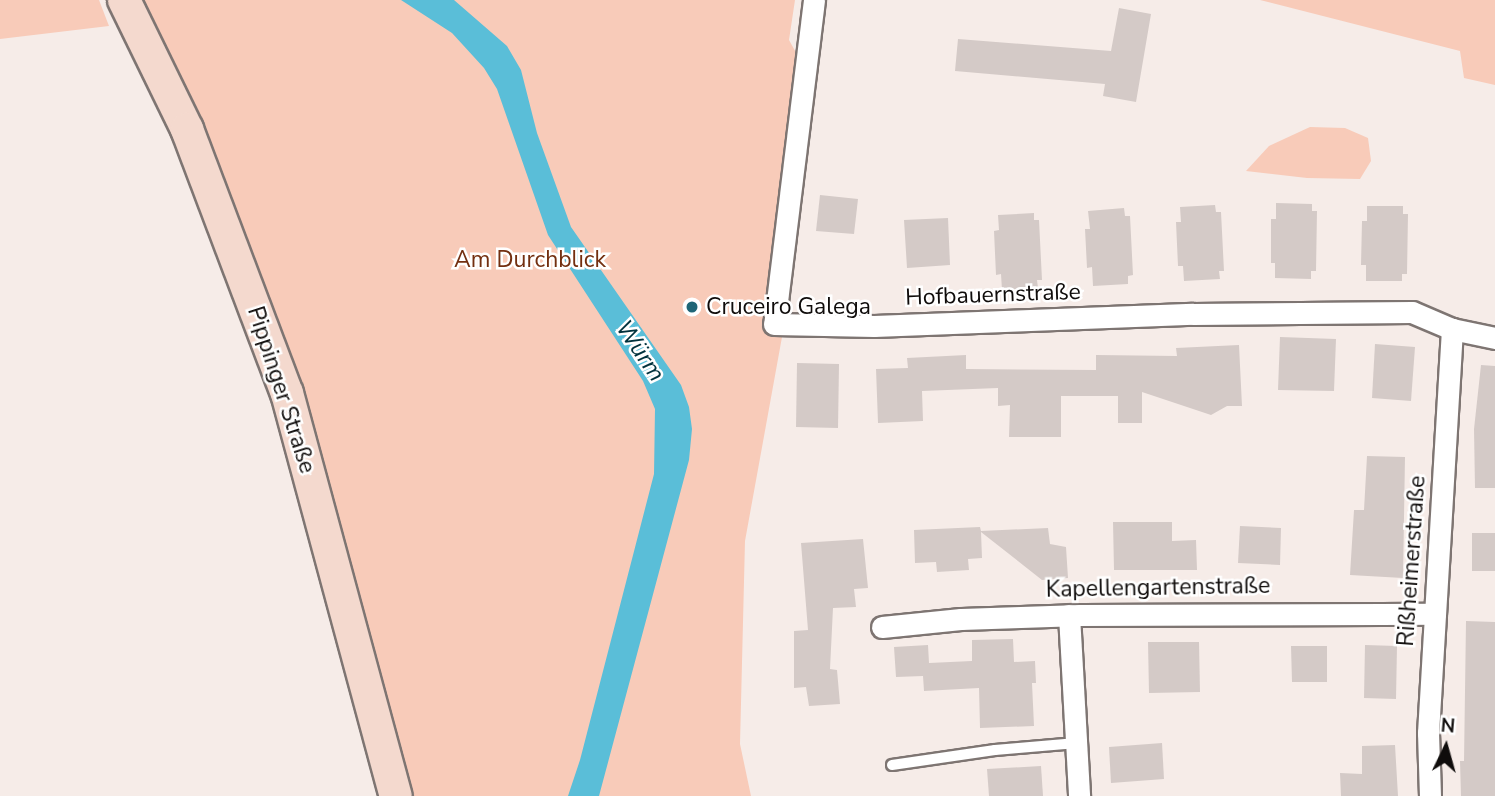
<!DOCTYPE html>
<meta charset="utf-8">
<style>
body{margin:0}
#map{position:relative;width:1495px;height:796px;overflow:hidden;background:#f6ece8;font-family:"Nunito Sans",sans-serif}
div>[style]{position:absolute}
[style*='--x']{left:calc(var(--x)*1px);top:calc(var(--y)*1px);width:calc(var(--w)*1px);rotate:calc(var(--a)*1deg)}
.green>*{inset:0;background:#f8cbb9}
.water>*{inset:0;background:#5abed8}
.building>*{inset:0;background:#d4cac7}
.roads{filter:drop-shadow(2px 0 #7e7572) drop-shadow(-2px 0 #7e7572) drop-shadow(0 2px #7e7572) drop-shadow(0 -2px #7e7572)}
.service>*{height:10px;margin:-5px;padding:0 5px;transform-origin:5px;border-radius:5px;background:#fff}
.minor>*{height:21px;margin:-10.5px;padding:0 10.5px;transform-origin:10.5px;border-radius:10.5px;background:#fff}
.secondary>*{height:32px;margin:-16px;padding:0 16px;transform-origin:16px;border-radius:16px;background:#f4d9ce}
.dots>*{width:19px;height:19px;translate:-50% -50%;box-sizing:border-box;border:4px solid #fff;border-radius:50%}
span{translate:-50% -50%;white-space:nowrap;text-align:center;line-height:1.15;-webkit-text-stroke:5px #fff;paint-order:stroke}
.park-label{font-size:23px;color:#732f10}
.street-label{font-size:23px;color:#0f0c0b}
.poi-label{font-size:23px;color:#0f0c0b}
.left{translate:0 -50%;text-align:left}
.water-label{font-size:24px;color:#00323d;font-style:italic}
.north{position:absolute;left:1411px;top:712px;width:70px;height:70px;-webkit-text-stroke:5px #fff;paint-order:stroke;rotate:5deg;font-size:19px;font-weight:700;line-height:28px;text-align:center;color:#0f0c0b}
.north::after{content:'';display:block;margin:auto;width:24px;height:32px;background:#0f0c0b;clip-path:polygon(50% 0,100% 100%,50% 72%,0 100%)}
</style>
<div id="map">
<div class="green">
<div style="clip-path:polygon(0 0,99px 0,109px 26px,0 39px)"></div>
<div style="clip-path:polygon(143px 0,795px 0,789px 40px,815px 87px,784px 326px,745px 541px,740px 744px,751px 796px,409px 796px,296px 376px,211px 143px)"></div>
<div style="clip-path:polygon(1260px 0,1495px 0,1495px 85px,1464px 78px,1460px 51px)"></div>
<div style="clip-path:polygon(1310px 127px,1345px 128px,1368px 138px,1371px 161px,1360px 179px,1307px 178px,1246px 171px,1269px 146px)"></div>
</div>
<div class="water">
<div style="clip-path:polygon(401px 0,454px 0,507px 46px,521px 70px,537px 133px,571px 227px,681px 385px,689px 407px,692px 429px,689px 460px,599px 796px,568px 796px,580px 760px,654px 474px,655px 409px,643px 381px,548px 235px,497px 89px,484px 68px,452px 33px)"></div>
</div>
<div class="building">
<div style="clip-path:polygon(1119px 8px,1151px 14px,1136px 102px,1103px 96px,1105px 84px,955px 71px,958px 39px,1111px 51px)"></div>
<div style="clip-path:polygon(820px 195px,858px 199px,854px 234px,816px 231px)"></div>
<div style="clip-path:polygon(1276px 203px,1312px 204px,1312px 211px,1317px 211px,1316px 271px,1311px 271px,1311px 279px,1275px 278px,1275px 263px,1271px 263px,1271px 219px,1276px 219px)"></div>
<div style="clip-path:polygon(1215px 205px,1216px 212px,1221px 212px,1224px 271px,1219px 271px,1220px 279px,1184px 281px,1183px 266px,1178px 266px,1176px 222px,1181px 222px,1180px 207px)"></div>
<div style="clip-path:polygon(1367px 206px,1403px 206px,1403px 214px,1408px 214px,1407px 274px,1402px 274px,1402px 281px,1366px 281px,1366px 265px,1361px 265px,1362px 221px,1367px 221px)"></div>
<div style="clip-path:polygon(1124px 208px,1125px 216px,1130px 216px,1133px 275px,1128px 276px,1128px 284px,1093px 286px,1092px 267px,1087px 268px,1085px 229px,1090px 229px,1088px 211px)"></div>
<div style="clip-path:polygon(1034px 213px,1034px 220px,1039px 220px,1042px 280px,1037px 280px,1038px 288px,1002px 290px,1001px 274px,996px 275px,994px 231px,999px 230px,998px 215px)"></div>
<div style="clip-path:polygon(948px 218px,950px 265px,907px 268px,904px 220px)"></div>
<div style="clip-path:polygon(1280px 337px,1336px 339px,1334px 391px,1278px 390px)"></div>
<div style="clip-path:polygon(1375px 344px,1415px 347px,1411px 401px,1372px 398px)"></div>
<div style="clip-path:polygon(1239px 345px,1242px 406px,1227px 406px,1211px 415px,1142px 392px,1142px 423px,1118px 423px,1118px 396px,1061px 396px,1061px 437px,1009px 437px,1010px 405px,998px 406px,998px 388px,922px 391px,923px 421px,878px 423px,876px 369px,908px 368px,907px 358px,966px 355px,966px 369px,1096px 370px,1096px 355px,1177px 356px,1176px 348px)"></div>
<div style="clip-path:polygon(797px 363px,839px 364px,838px 428px,796px 427px)"></div>
<div style="clip-path:polygon(1481px 365px,1495px 366px,1495px 488px,1475px 488px,1474px 429px)"></div>
<div style="clip-path:polygon(1367px 456px,1405px 457px,1403px 578px,1350px 575px,1354px 510px,1364px 510px)"></div>
<div style="clip-path:polygon(1113px 522px,1172px 522px,1172px 541px,1196px 540px,1197px 570px,1114px 570px)"></div>
<div style="clip-path:polygon(1240px 526px,1281px 528px,1280px 565px,1238px 563px)"></div>
<div style="clip-path:polygon(980px 527px,981px 531px,1048px 528px,1050px 544px,1066px 547px,1068px 578px,1042px 580px,981px 532px,982px 558px,968px 559px,969px 570px,937px 572px,936px 562px,915px 563px,914px 530px)"></div>
<div style="clip-path:polygon(1472px 533px,1495px 533px,1495px 571px,1472px 571px)"></div>
<div style="clip-path:polygon(863px 539px,868px 588px,854px 589px,856px 607px,833px 608px,830px 669px,837px 670px,840px 704px,809px 706px,806px 687px,794px 688px,794px 631px,808px 630px,801px 543px)"></div>
<div style="clip-path:polygon(1466px 621px,1495px 622px,1495px 796px,1461px 796px,1460px 761px,1464px 761px)"></div>
<div style="clip-path:polygon(1013px 639px,1014px 662px,1035px 661px,1036px 683px,1032px 683px,1034px 726px,980px 728px,979px 688px,924px 691px,923px 676px,896px 677px,894px 647px,928px 645px,929px 663px,972px 661px,972px 640px)"></div>
<div style="clip-path:polygon(1148px 642px,1199px 642px,1200px 692px,1149px 693px)"></div>
<div style="clip-path:polygon(1365px 645px,1397px 646px,1396px 699px,1364px 698px)"></div>
<div style="clip-path:polygon(1291px 646px,1327px 646px,1327px 682px,1292px 682px)"></div>
<div style="clip-path:polygon(1162px 743px,1164px 779px,1111px 783px,1109px 747px)"></div>
<div style="clip-path:polygon(1395px 745px,1398px 796px,1341px 796px,1340px 773px,1362px 774px,1362px 746px)"></div>
<div style="clip-path:polygon(1041px 766px,1043px 796px,989px 796px,987px 769px)"></div>
</div>
<div class="roads">
<div class="service">
<div style="--x:892;--y:765;--w:104;--a:-8.3"></div>
<div style="--x:995;--y:750;--w:82;--a:-4.9"></div>
</div>
<div class="minor">
<div style="--x:814;--y:0;--w:326;--a:97"></div>
<div style="--x:774;--y:324;--w:100;--a:1.1"></div>
<div style="--x:874;--y:326;--w:319;--a:-2.2"></div>
<div style="--x:1193;--y:314;--w:219;--a:-0.5"></div>
<div style="--x:1412;--y:312;--w:43;--a:23"></div>
<div style="--x:1452;--y:329;--w:44;--a:11.8"></div>
<div style="--x:1069;--y:615;--w:181;--a:86.8"></div>
<div style="--x:882;--y:627;--w:79;--a:-5.8"></div>
<div style="--x:961;--y:619;--w:119;--a:-1.9"></div>
<div style="--x:1080;--y:615;--w:355;--a:-0.2"></div>
<div style="--x:1430;--y:796;--w:63;--a:-91.8"></div>
<div style="--x:1428;--y:733;--w:405;--a:-86.6"></div>
</div>
<div class="secondary">
<div style="--x:124;--y:0;--w:144;--a:64"></div>
<div style="--x:187;--y:129;--w:282;--a:69.3"></div>
<div style="--x:287;--y:393;--w:417;--a:74.9"></div>
</div>
</div>
<div class="dots">
<div style="left:692px;top:307px;background:#1f6576"></div>
</div>
<div class="park-label">
<span style="left:530px;top:260px">Am Durchblick</span>
</div>
<div class="street-label">
<span style="left:993px;top:295px;rotate:-2deg">Hofbauernstraße</span>
<span style="left:281px;top:390px;rotate:72deg">Pippinger Straße</span>
<span style="left:1412px;top:561px;rotate:-86deg">Rißheimerstraße</span>
<span style="left:1158px;top:588px;rotate:-1deg">Kapellengartenstraße</span>
</div>
<div class="poi-label">
<span class="left" style="left:706px;top:307px">Cruceiro Galega</span>
</div>
<div class="water-label">
<span style="left:640px;top:351px;rotate:56deg">Würm</span>
</div>
<div class="north">N</div>
</div>
